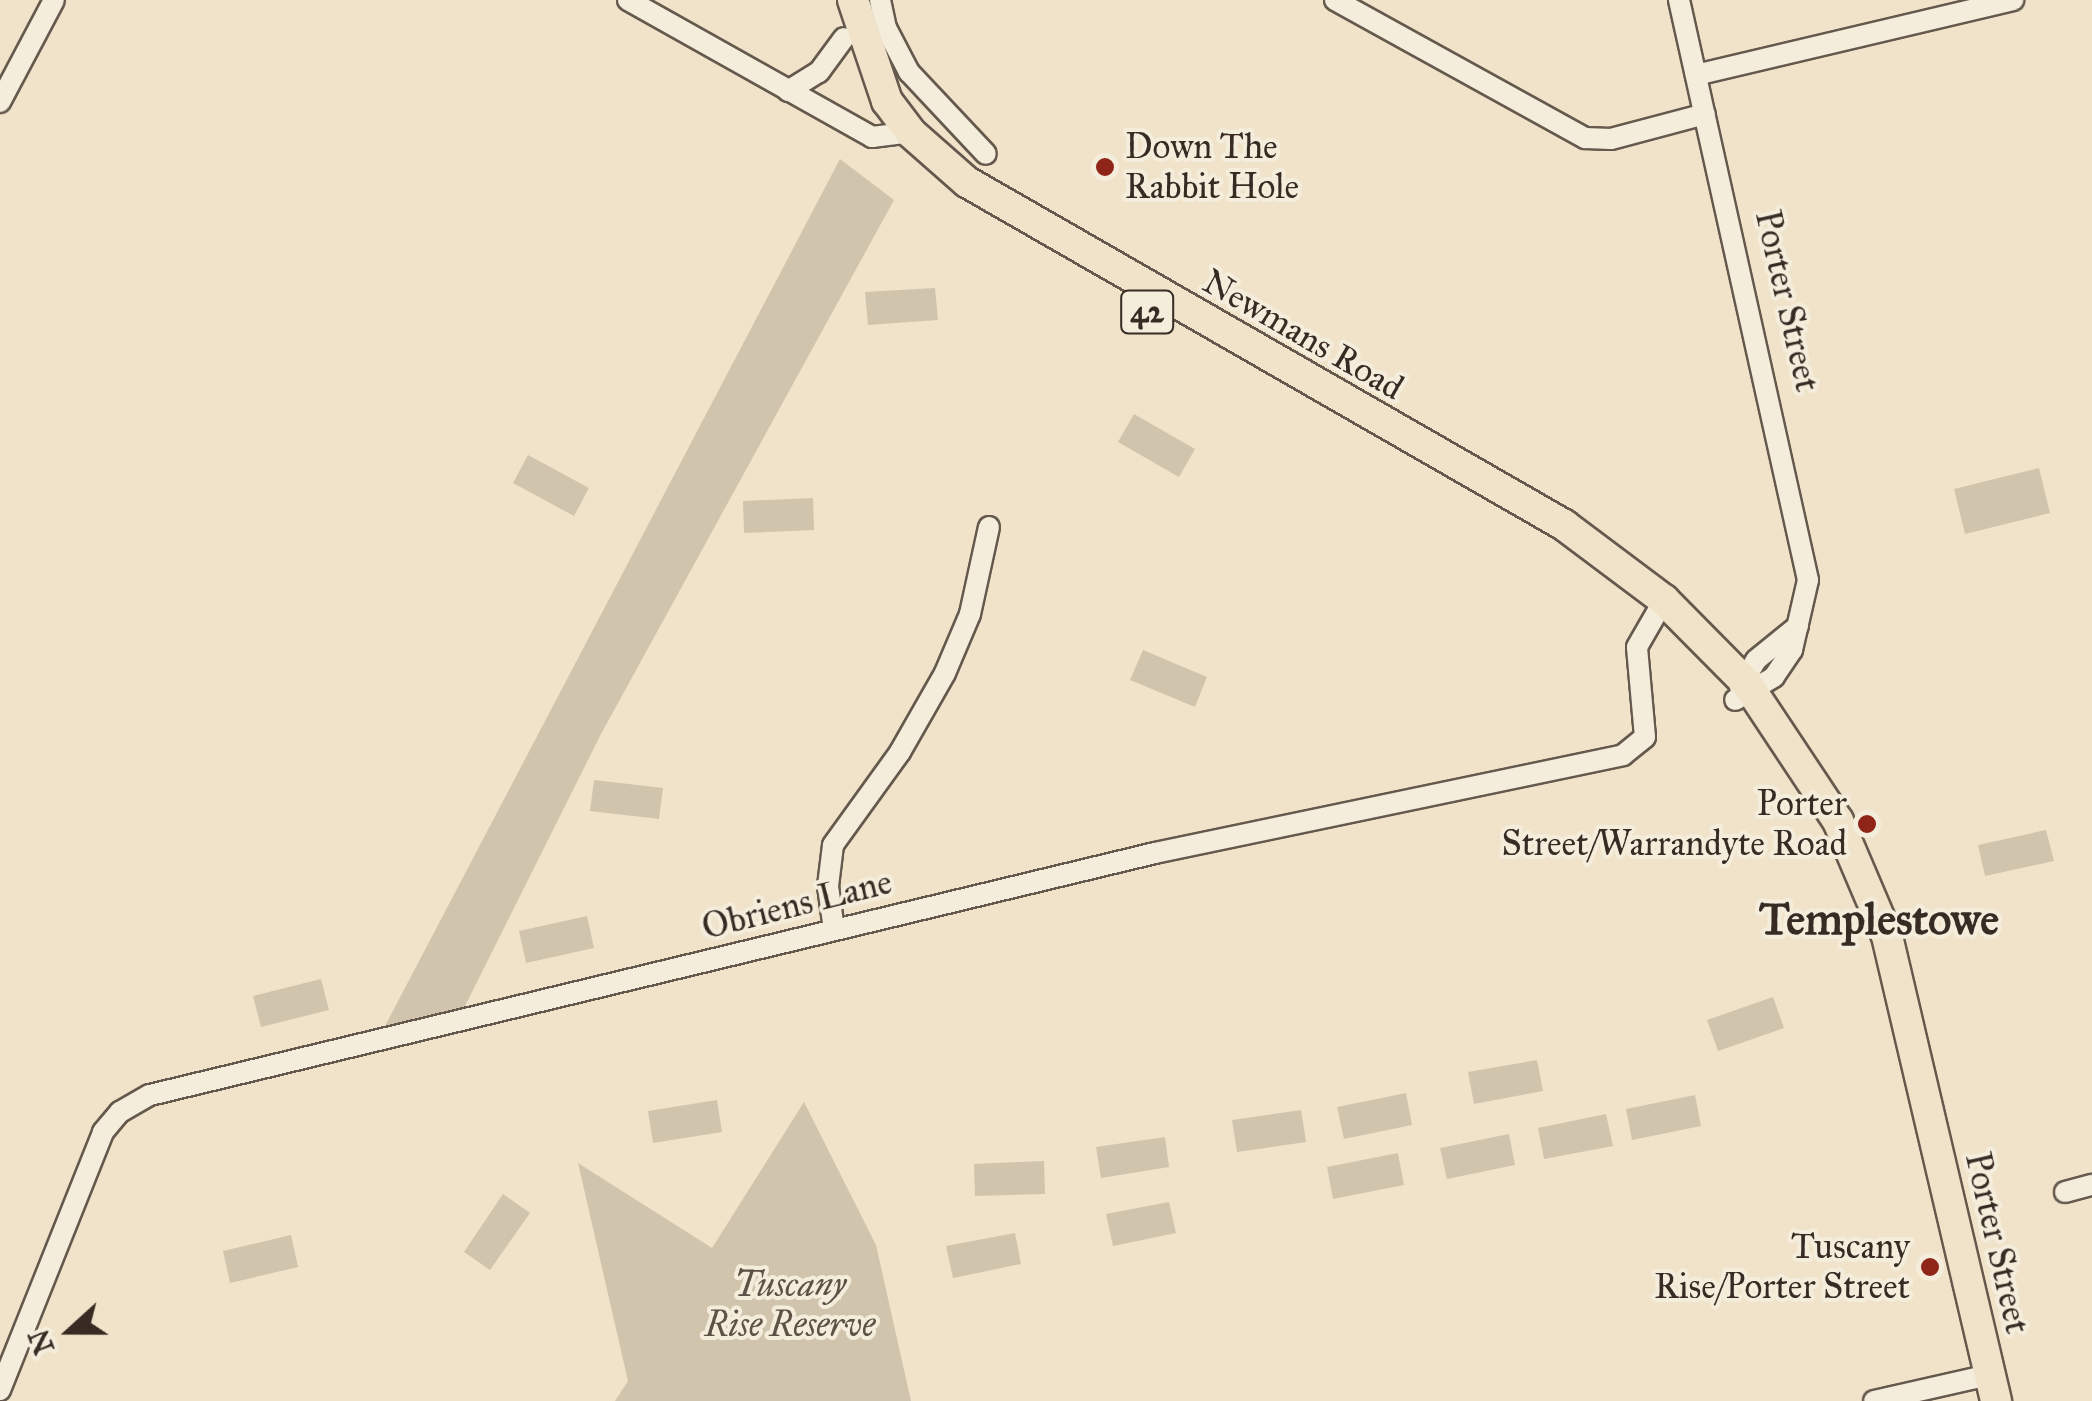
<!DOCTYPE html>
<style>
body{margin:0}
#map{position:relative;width:2092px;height:1401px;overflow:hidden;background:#f0e3c9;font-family:"IM FELL Great Primer",serif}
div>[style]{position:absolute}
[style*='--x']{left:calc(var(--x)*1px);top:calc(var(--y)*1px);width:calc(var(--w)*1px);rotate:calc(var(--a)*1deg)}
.green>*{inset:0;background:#d1c4ad}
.roads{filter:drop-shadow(2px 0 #65594d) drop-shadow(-2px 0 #65594d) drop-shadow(0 2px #65594d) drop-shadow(0 -2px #65594d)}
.minor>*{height:20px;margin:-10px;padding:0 10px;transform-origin:10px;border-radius:10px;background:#f5eddc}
.primary>*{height:30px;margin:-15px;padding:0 15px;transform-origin:15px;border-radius:15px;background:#f0e3c9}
.dots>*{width:28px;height:28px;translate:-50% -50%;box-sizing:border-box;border:5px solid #f5eddc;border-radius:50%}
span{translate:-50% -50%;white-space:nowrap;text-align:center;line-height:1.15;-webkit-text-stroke:8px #f5eddc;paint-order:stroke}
.shield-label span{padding:2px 8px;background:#f5eddc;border:2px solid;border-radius:8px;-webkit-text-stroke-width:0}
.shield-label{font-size:32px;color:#372b24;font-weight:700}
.poi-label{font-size:35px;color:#372b24}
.left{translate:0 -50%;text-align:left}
.right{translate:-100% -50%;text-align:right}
.street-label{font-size:35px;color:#372b24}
.park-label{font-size:35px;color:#5e5146;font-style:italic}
.district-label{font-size:45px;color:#372b24;font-weight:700}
.north{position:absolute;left:20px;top:1281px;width:100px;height:100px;-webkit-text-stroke:8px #f5eddc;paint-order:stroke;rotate:249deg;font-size:28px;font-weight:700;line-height:40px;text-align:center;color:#372b24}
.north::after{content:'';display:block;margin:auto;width:35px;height:45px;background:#372b24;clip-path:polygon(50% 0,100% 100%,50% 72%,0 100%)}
</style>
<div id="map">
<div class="green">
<div style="clip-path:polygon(840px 159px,894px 200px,601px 734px,464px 1008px,385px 1026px)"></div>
<div style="clip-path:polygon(935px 288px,938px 320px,868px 325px,865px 292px)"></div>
<div style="clip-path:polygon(1134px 414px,1195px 449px,1179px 477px,1118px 442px)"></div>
<div style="clip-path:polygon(528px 455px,589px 488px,574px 516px,513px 483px)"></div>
<div style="clip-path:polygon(2039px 468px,2050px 513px,1965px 534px,1954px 489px)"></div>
<div style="clip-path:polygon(813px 498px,814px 530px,744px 533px,743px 501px)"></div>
<div style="clip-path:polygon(1143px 650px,1207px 677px,1195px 707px,1130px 680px)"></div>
<div style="clip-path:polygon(594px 780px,663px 788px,659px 819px,590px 811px)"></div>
<div style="clip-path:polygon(2046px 830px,2054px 861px,1985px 876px,1978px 845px)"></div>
<div style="clip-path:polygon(587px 916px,594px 948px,526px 963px,519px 931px)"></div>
<div style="clip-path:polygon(321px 979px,329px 1010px,261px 1027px,253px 996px)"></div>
<div style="clip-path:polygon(1773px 997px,1784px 1028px,1718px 1051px,1707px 1020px)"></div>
<div style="clip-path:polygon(1537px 1060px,1543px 1091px,1474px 1104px,1468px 1072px)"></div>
<div style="clip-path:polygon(1406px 1093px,1412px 1125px,1344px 1139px,1337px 1107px)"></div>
<div style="clip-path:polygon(1695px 1095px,1701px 1126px,1632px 1140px,1626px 1109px)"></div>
<div style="clip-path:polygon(717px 1100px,722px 1132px,653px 1143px,648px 1111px)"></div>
<div style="clip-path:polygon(804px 1102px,876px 1245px,911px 1401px,615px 1401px,628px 1381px,578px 1163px,712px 1248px)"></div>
<div style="clip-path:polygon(1301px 1110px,1306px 1142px,1237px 1152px,1232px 1120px)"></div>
<div style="clip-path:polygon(1606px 1114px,1613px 1146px,1544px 1159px,1538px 1128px)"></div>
<div style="clip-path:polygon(1509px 1134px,1515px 1165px,1447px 1179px,1440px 1148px)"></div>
<div style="clip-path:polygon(1165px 1137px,1169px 1167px,1101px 1178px,1096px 1147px)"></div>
<div style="clip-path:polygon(1398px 1153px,1404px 1185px,1333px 1199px,1327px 1167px)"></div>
<div style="clip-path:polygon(1044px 1161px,1045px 1194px,975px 1196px,974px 1164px)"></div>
<div style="clip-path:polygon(503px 1194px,530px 1213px,490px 1270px,464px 1252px)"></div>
<div style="clip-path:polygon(1169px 1202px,1176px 1233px,1113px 1246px,1106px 1214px)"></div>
<div style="clip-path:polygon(1015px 1233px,1021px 1264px,953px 1278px,946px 1246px)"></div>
<div style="clip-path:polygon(291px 1235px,298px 1267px,230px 1283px,223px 1251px)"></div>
</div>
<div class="roads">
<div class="minor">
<div style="--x:628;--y:0;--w:280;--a:29.3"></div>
<div style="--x:872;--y:137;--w:38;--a:-7"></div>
<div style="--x:880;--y:0;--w:29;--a:78"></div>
<div style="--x:886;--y:28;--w:50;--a:62.4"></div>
<div style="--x:909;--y:72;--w:112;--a:46.8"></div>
<div style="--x:1335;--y:0;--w:286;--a:28.9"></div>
<div style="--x:1585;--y:138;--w:26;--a:2"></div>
<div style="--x:1611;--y:139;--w:97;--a:-14.9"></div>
<div style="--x:1679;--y:0;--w:594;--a:77.46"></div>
<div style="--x:1808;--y:580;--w:72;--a:102.9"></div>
<div style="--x:1792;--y:650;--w:32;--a:124"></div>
<div style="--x:1774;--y:677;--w:45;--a:149.5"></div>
<div style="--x:1696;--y:75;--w:326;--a:-13.3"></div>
<div style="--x:788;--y:91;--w:36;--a:-32"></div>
<div style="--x:819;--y:72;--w:42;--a:-53.7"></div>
<div style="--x:0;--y:102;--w:115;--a:-62.1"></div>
<div style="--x:1740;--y:687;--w:31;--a:-59"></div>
<div style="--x:1756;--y:660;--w:54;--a:-39"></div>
<div style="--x:834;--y:930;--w:44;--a:-97.8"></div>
<div style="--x:828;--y:886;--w:41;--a:-83"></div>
<div style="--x:833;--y:845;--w:115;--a:-54.2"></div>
<div style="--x:900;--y:752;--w:91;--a:-60.3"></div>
<div style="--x:945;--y:673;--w:64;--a:-67"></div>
<div style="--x:970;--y:614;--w:89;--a:-77.7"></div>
<div style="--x:2065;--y:1192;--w:28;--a:-15"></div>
<div style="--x:0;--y:1390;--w:278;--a:-68.2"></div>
<div style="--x:103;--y:1132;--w:26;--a:-50"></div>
<div style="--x:120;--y:1112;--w:34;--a:-30"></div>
<div style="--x:150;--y:1095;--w:1034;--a:-13.54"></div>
<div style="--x:1155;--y:853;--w:478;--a:-11.8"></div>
<div style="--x:1623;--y:755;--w:28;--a:-39"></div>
<div style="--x:1645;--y:737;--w:90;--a:-95.1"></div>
<div style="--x:1637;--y:647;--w:54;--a:-60.1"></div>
<div style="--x:1874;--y:1401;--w:118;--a:-12.7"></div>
</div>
<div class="primary">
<div style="--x:853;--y:0;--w:107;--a:71.4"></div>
<div style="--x:887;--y:101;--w:39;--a:53"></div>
<div style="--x:910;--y:132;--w:76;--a:41.3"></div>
<div style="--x:967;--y:182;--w:689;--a:29.88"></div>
<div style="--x:1564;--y:525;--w:125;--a:36.9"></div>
<div style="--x:1664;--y:600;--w:118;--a:45.3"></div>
<div style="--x:1747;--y:684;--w:164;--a:56.4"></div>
<div style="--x:1838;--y:821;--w:125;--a:66.9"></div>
<div style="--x:1887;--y:936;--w:478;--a:76.8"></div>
</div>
</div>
<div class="dots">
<div style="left:1105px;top:167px;background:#8f2418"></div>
<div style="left:1867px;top:824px;background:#8f2418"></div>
<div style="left:1930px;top:1267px;background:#8f2418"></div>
</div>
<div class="shield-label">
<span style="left:1147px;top:312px">42</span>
</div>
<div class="poi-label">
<span class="left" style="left:1125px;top:167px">Down The<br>Rabbit Hole</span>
<span class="right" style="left:1847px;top:824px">Porter<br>Street/Warrandyte Road</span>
<span class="right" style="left:1910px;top:1267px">Tuscany<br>Rise/Porter Street</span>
</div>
<div class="street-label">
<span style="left:1787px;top:301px;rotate:77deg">Porter Street</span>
<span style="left:1303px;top:335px;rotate:30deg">Newmans Road</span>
<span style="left:797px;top:905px;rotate:-14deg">Obriens Lane</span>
<span style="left:1997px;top:1243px;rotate:77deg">Porter Street</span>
</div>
<div class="park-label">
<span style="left:790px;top:1305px">Tuscany<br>Rise Reserve</span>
</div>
<div class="district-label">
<span style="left:1879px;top:919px">Templestowe</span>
</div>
<div class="north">N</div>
</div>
